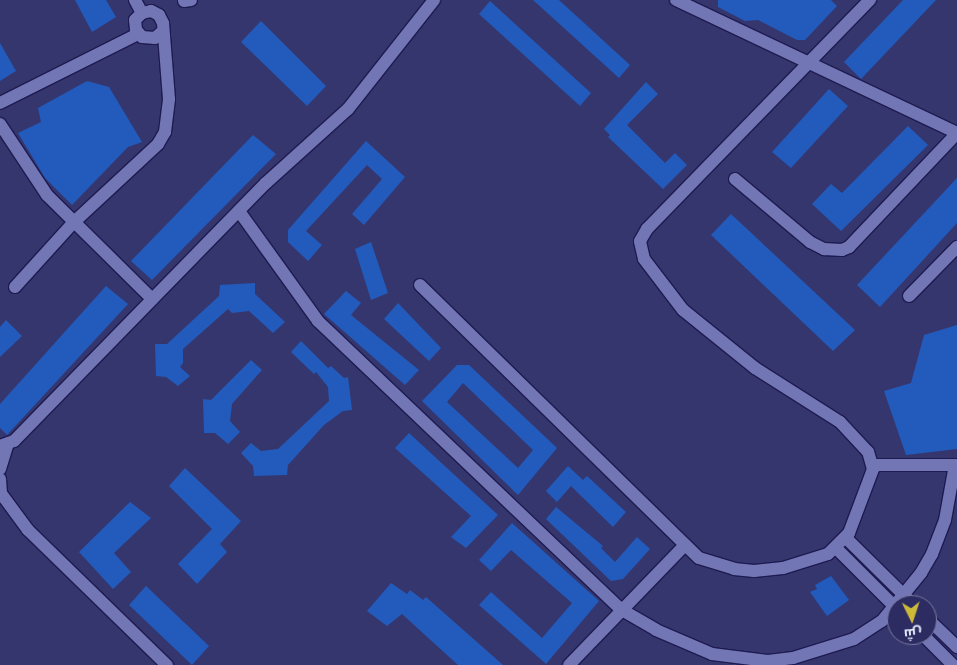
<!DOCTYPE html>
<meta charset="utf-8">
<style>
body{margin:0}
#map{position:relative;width:957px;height:665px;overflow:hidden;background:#36366e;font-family:Mulish,Cairo,sans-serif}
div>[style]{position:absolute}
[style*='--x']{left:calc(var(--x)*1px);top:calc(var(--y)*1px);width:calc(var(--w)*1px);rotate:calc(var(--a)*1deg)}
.building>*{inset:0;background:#225bbb}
.roads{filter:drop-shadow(1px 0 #1e1b51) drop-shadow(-1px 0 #1e1b51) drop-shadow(0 1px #1e1b51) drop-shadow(0 -1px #1e1b51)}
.minor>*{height:12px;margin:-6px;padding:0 6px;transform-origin:6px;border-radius:6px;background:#7276b4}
span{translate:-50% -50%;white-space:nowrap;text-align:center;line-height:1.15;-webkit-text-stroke:4.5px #2c2b62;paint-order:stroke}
.north{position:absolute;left:887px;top:595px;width:50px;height:50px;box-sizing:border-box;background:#2c2b62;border:1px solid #7979a0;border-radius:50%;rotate:176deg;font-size:14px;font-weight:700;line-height:20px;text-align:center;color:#edeffd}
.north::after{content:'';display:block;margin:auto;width:18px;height:22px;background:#cdb938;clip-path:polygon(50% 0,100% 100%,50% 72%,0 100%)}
</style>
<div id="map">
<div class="building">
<div style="clip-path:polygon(75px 0,106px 0,116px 17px,92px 32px)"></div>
<div style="clip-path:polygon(533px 0,559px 0,630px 65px,619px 78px)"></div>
<div style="clip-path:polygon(718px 0,831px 0,837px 6px,805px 40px,797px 40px,758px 20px,745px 21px,718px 7px)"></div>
<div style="clip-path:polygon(903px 0,936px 0,861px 79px,844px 62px)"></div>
<div style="clip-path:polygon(490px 1px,591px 93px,580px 106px,479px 14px)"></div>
<div style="clip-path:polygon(261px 21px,326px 86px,307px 106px,241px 42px)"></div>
<div style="clip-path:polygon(0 43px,16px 71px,0 81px)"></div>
<div style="clip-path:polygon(87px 81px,109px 87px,142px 142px,128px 147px,72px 205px,45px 178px,18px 133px,41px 122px,38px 108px)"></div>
<div style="clip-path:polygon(646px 82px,658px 94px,627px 125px,665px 163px,675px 153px,687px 165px,663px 189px,608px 137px,610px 135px,604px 129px)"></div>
<div style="clip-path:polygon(829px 89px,848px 106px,791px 168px,772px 152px)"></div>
<div style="clip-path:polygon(908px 126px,928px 145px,841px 231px,812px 204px,831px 184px,842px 193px)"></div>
<div style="clip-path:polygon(253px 135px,276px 154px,152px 280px,131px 261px)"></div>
<div style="clip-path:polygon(366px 141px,405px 177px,364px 225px,352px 214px,382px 179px,367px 165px,306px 231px,322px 245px,308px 261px,288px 242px,288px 230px)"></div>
<div style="clip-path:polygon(957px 178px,957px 223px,880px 307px,857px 285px)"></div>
<div style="clip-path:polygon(731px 214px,855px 330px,833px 351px,711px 235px)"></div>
<div style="clip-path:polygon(371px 242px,388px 293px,371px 300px,355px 249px)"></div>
<div style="clip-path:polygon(255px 283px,255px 294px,285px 322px,273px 333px,249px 311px,232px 313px,228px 309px,183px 349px,183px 363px,180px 367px,190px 376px,178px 386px,166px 377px,156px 376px,155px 344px,167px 344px,219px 296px,220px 285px)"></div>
<div style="clip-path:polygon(106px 286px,128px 304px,7px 435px,0 428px,0 404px)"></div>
<div style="clip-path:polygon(346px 291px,361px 303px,351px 315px,419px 370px,405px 385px,324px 314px)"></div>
<div style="clip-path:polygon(398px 303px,441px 348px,429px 361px,384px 319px)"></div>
<div style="clip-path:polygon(6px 320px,22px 336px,0 357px,0 327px)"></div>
<div style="clip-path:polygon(957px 325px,957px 449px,906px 455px,884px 391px,911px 383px,924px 335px)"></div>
<div style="clip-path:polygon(301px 341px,328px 368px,331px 366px,344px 378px,348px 377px,352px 410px,343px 411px,324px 425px,288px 465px,287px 475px,254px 476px,253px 466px,241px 453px,251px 443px,261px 451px,278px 449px,329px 401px,328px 387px,316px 372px,314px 374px,291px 352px)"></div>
<div style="clip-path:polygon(251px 360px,262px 370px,232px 404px,230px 421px,240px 432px,228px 444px,215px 433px,204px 433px,203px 399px,211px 400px)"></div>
<div style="clip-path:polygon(evenodd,457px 365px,469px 365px,557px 448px,518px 495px,422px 401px,457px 365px,463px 383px,533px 450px,518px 468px,447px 402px,463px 383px)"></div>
<div style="clip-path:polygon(409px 433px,498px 515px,466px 548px,451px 537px,471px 516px,395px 448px)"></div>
<div style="clip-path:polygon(568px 466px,583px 480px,587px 476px,626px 512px,613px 527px,571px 486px,557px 502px,546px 491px)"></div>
<div style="clip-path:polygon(185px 468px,241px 521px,220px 544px,227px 552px,197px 584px,178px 564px,212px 529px,169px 486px)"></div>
<div style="clip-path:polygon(130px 502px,151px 518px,114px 553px,131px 572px,113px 589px,79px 552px)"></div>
<div style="clip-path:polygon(556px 507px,603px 546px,601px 548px,615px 562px,637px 537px,650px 549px,623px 579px,611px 581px,546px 519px)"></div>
<div style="clip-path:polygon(512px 523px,599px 601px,546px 664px,479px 605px,491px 592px,542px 638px,572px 603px,511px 550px,491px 571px,479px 560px)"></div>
<div style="clip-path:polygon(831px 576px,849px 600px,827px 616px,810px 592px,817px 589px,815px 585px)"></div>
<div style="clip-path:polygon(391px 583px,407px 594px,410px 590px,423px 600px,426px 597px,503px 665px,458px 665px,402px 614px,387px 626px,367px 611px)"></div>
<div style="clip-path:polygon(146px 586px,209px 646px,192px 665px,129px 605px)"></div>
</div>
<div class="roads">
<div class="minor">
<div style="--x:135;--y:0;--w:15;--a:62"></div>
<div style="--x:676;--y:0;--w:311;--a:25.3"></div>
<div style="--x:184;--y:1;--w:7;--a:-8"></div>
<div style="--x:0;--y:103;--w:154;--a:-26.6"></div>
<div style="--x:0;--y:124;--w:85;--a:56.5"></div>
<div style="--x:47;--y:195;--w:148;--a:44.7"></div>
<div style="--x:735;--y:179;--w:98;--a:40"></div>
<div style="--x:810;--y:242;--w:16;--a:27"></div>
<div style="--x:824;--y:249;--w:18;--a:3"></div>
<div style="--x:842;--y:250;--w:8;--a:-23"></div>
<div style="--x:849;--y:247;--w:157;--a:-46.5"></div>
<div style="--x:239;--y:211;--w:135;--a:54.3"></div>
<div style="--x:318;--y:321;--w:419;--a:43.6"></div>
<div style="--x:622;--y:610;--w:39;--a:30"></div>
<div style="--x:656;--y:630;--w:61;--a:23.2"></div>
<div style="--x:712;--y:654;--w:56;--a:7.1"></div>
<div style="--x:768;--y:661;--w:25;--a:-7"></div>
<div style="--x:793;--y:658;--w:64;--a:-17.3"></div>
<div style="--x:854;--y:639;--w:33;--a:-33"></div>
<div style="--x:882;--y:621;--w:62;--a:-50.9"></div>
<div style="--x:921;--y:573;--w:22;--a:-60"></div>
<div style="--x:932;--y:554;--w:36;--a:-69"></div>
<div style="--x:945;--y:520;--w:56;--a:-79.7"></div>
<div style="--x:420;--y:285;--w:390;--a:44.4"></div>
<div style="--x:699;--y:558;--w:37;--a:17"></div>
<div style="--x:734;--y:569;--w:20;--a:6"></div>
<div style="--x:754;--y:571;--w:29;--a:-6"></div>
<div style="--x:783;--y:568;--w:47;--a:-17.3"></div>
<div style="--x:828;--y:554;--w:30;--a:-45"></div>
<div style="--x:849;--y:533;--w:68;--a:-69.4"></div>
<div style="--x:873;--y:469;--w:18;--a:-106"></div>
<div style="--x:868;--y:452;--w:41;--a:-133"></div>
<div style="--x:840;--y:422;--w:101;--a:-147.6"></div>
<div style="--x:755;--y:368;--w:92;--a:-141.1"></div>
<div style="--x:683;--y:310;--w:64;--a:-127.4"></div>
<div style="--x:644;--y:259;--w:18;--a:-103"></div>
<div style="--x:640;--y:241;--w:14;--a:-60"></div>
<div style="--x:647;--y:229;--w:320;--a:-45.8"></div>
<div style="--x:15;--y:287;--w:86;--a:-47.8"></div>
<div style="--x:73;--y:223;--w:116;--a:-42.9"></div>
<div style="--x:158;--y:144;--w:14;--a:-60"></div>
<div style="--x:165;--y:132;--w:33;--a:-83"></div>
<div style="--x:169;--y:99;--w:76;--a:-94.5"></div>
<div style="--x:163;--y:23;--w:9;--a:-117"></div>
<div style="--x:159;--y:15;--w:9;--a:-153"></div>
<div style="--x:151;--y:11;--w:9;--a:167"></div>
<div style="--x:142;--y:13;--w:10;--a:135"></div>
<div style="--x:135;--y:20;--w:10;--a:84"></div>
<div style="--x:136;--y:30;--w:9;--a:49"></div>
<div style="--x:142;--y:37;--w:13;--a:4"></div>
<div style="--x:155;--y:38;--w:9;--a:-41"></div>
<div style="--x:909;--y:296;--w:69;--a:-45.6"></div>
<div style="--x:0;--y:446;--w:15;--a:-20"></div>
<div style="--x:14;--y:441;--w:361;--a:-45.7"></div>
<div style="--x:266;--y:183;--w:110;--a:-42.1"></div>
<div style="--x:348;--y:109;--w:139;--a:-51.7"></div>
<div style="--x:873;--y:465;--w:84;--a:0"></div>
<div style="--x:0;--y:469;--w:27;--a:-73"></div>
<div style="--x:0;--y:479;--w:16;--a:86"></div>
<div style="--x:0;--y:492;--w:47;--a:53.6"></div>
<div style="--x:28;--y:530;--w:194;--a:44.2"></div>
<div style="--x:846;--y:538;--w:95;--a:44.6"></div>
<div style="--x:836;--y:548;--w:86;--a:45"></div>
<div style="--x:927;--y:618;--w:42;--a:44"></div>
<div style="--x:923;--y:635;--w:42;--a:45"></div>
<div style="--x:569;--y:665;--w:167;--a:-46"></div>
</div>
</div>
<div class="north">ش</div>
</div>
